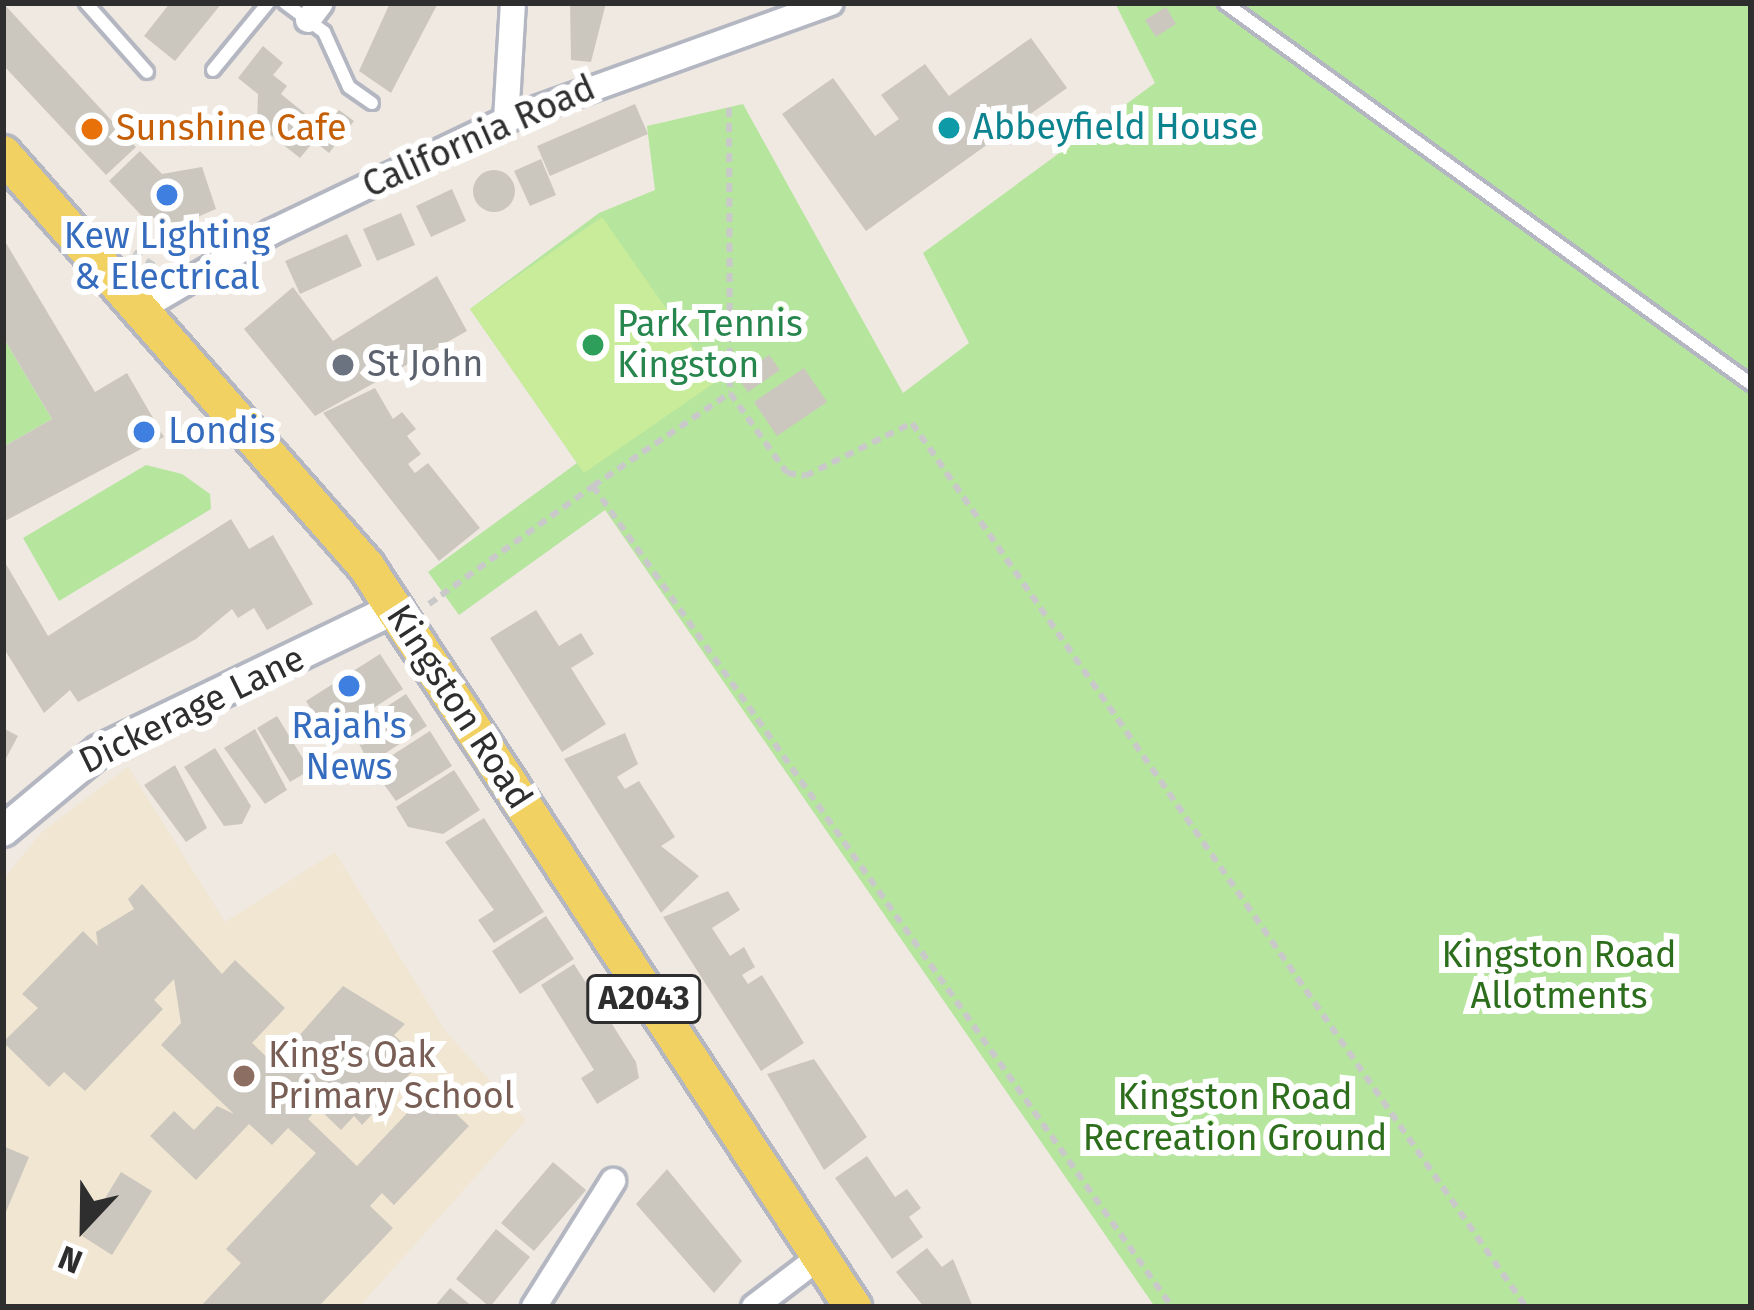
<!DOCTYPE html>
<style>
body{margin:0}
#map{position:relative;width:1754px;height:1310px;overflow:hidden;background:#efe9e1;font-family:"Fira Sans",sans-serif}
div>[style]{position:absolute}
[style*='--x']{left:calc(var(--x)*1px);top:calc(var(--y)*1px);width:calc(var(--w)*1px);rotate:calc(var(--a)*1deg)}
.education>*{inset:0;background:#f0e6d1}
.green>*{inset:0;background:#b6e59e}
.pitch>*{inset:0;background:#c9ec9a}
.building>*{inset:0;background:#cbc7bf}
.round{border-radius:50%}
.path>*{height:6px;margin-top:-3px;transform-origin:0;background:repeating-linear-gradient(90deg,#c9c9c9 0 9px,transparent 0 15px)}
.roads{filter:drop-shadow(3px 0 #b4b7c1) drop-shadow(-3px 0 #b4b7c1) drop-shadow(0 3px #b4b7c1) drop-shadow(0 -3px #b4b7c1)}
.service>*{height:12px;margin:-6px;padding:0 6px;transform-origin:6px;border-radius:6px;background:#fff}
.minor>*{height:24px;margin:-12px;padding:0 12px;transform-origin:12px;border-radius:12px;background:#fff}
.tertiary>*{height:30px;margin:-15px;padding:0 15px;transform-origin:15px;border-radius:15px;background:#fff}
.primary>*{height:36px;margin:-18px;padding:0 18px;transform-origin:18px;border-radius:18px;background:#f2d163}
.dots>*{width:33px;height:33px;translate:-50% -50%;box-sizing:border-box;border:6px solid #fff;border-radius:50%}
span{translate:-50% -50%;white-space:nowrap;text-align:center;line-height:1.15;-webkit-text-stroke:12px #fff;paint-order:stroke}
.shield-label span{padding:3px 9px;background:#fff;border:3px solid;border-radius:9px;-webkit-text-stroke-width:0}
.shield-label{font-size:33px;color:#2e2e2e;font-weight:700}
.culture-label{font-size:36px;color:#0d838f}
.left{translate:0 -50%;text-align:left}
.food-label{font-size:36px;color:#c56008}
.street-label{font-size:36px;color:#2e2e2e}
.shop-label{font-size:36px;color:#366cbe}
.leisure-label{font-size:36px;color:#27864d}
.worship-label{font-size:36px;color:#5b616d}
.park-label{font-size:36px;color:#2c6e1b}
.education-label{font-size:36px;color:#785e54}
.frame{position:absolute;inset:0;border:6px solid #2e2e2e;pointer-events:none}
.north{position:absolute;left:24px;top:1166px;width:120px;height:120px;-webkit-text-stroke:9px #fff;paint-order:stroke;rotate:202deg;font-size:33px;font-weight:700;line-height:48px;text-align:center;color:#2e2e2e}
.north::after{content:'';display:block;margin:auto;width:42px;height:54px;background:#2e2e2e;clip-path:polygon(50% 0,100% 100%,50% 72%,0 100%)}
</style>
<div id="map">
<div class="education">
<div style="clip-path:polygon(128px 767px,225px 922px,335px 852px,446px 1032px,526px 1120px,359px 1307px,3px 1307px,3px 880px,41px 833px)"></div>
</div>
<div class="green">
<div style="clip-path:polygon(1115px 3px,1751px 3px,1751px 1307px,1155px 1307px,605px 510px,459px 615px,428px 572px,577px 463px,470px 309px,599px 213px,655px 190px,647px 126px,743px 104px,903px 393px,969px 343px,923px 253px,1155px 83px)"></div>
<div style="clip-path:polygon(3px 337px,52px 419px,3px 447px)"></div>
<div style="clip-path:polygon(146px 465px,182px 474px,210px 494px,211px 509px,59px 601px,23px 538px)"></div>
</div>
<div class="pitch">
<div style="clip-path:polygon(602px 217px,717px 381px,584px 473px,470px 309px)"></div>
</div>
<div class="building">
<div style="clip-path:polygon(3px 3px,136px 147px,106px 175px,3px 65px)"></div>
<div style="clip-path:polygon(170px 3px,222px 3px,175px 61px,144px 36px)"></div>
<div style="clip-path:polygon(390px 3px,438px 3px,391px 93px,359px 71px)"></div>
<div style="clip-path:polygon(570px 3px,606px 3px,591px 62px,571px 60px)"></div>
<div style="clip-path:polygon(1166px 7px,1176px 24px,1156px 37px,1145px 20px)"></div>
<div style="clip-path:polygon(1031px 38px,1067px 88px,866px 231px,782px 114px,833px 78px,875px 136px,899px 119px,881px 95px,925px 64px,949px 96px)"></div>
<div style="clip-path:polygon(263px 46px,283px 63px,273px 75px,287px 86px,281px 94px,324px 129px,339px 110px,354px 121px,329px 153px,314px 141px,300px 158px,257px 124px,258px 94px,238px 78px)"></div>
<div style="clip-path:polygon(635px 104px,648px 134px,550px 176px,537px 146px)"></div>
<div style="clip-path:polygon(140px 151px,162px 174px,202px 167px,216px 209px,181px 224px,141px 215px,109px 181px)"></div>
<div style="clip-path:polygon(541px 159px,556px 195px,530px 206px,514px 171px)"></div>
<div class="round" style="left:473px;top:170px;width:42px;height:42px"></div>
<div style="clip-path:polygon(452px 189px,466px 221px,431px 237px,416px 206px)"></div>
<div style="clip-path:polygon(401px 213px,415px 245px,377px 261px,363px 229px)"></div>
<div style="clip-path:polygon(347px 234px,362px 266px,300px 294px,285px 261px)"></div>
<div style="clip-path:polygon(3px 238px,95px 392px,127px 373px,164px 437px,3px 522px,3px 447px,52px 419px,3px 337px)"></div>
<div style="clip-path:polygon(437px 276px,467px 331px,315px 416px,244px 329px,293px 287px,333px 341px)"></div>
<div style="clip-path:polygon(769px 355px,780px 370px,748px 392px,737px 377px)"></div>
<div style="clip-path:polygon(804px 368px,827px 402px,777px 436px,754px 402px)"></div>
<div style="clip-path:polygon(375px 388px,393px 419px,402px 412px,416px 429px,407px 436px,421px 454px,408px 464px,415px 473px,428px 463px,480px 528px,439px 561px,323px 413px)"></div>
<div style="clip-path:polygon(231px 519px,249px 549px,273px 535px,313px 604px,267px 630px,254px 608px,238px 618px,232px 609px,196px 639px,78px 702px,70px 690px,44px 713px,3px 647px,3px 559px,48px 636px)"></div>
<div style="clip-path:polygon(536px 610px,559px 646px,581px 633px,594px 654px,571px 668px,606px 724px,562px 752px,490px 638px)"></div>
<div style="clip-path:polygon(380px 654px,403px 689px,347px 725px,336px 707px,317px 719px,306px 701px)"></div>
<div style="clip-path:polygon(406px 694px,427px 726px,369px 764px,352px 729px)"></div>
<div style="clip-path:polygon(277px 716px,310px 770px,290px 782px,257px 728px)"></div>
<div style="clip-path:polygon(3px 728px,18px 736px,3px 764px)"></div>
<div style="clip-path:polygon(255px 729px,287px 790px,265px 804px,224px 748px)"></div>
<div style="clip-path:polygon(430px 731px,452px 766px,396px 801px,372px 768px)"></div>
<div style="clip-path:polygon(625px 733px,638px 764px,617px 777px,625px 789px,639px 781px,675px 837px,661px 846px,699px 876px,661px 913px,564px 759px)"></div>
<div style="clip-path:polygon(215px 748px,251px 806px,242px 824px,224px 826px,184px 767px)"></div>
<div style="clip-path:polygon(175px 765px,207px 828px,186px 842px,144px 785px)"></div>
<div style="clip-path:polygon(454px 770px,480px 810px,443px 834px,408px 827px,396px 807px)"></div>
<div style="clip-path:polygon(484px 818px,544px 912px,494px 943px,478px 920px,494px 910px,445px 842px)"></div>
<div style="clip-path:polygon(142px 884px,222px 974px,235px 960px,285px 1008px,252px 1043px,274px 1064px,343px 986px,405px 1024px,394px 1035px,422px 1061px,362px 1125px,354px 1116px,341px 1130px,318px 1108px,308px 1119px,357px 1166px,430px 1089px,469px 1126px,394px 1205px,382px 1193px,370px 1206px,393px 1228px,321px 1304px,200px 1307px,241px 1263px,226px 1249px,316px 1153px,288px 1128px,272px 1145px,249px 1124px,196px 1180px,150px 1136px,174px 1111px,194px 1130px,217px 1106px,234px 1114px,161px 1045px,181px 1023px,174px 979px,154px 1000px,163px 1009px,85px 1091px,64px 1072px,49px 1087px,3px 1042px,38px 1008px,22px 994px,83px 931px,98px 946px,96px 932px,134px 909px,128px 899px)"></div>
<div style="clip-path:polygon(728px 891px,740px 910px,712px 928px,730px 956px,744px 947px,755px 967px,742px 975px,748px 984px,762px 975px,804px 1043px,761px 1071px,663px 917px)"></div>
<div style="clip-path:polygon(546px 916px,574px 959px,520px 994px,492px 951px)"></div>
<div style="clip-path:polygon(574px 964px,636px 1062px,639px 1078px,597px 1104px,581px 1078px,594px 1070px,541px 985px)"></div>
<div style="clip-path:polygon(814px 1059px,867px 1137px,824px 1170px,767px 1074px)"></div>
<div style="clip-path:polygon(3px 1146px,29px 1157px,3px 1219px)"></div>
<div style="clip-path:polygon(867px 1156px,895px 1197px,907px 1189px,921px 1208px,909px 1217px,923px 1237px,892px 1259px,835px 1178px)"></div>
<div style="clip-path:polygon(553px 1162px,586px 1190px,534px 1251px,501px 1223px)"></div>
<div style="clip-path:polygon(667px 1169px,742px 1261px,714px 1293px,636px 1204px)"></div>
<div style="clip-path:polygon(121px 1172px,152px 1191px,112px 1255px,82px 1236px)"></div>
<div style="clip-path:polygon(496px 1229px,530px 1257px,490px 1307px,456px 1279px)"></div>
<div style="clip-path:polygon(927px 1248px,942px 1267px,953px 1259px,973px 1307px,924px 1307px,896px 1272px)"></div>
<div style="clip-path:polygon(450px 1288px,473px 1307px,434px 1307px)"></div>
</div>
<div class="path">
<div style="--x:729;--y:108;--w:285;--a:89.8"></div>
<div style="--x:134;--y:252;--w:34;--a:34"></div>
<div style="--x:593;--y:486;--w:166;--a:-34.2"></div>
<div style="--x:730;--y:393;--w:98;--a:54.5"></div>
<div style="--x:787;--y:473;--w:18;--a:9"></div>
<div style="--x:805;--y:476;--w:119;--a:-26.4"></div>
<div style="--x:912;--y:423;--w:1076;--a:55.22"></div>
<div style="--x:429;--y:604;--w:202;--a:-35.7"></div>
<div style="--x:593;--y:486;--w:1005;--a:54.81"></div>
</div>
<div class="roads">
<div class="service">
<div style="--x:86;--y:3;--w:92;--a:48.5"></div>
<div style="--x:285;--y:3;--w:49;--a:36.6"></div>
<div style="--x:324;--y:32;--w:60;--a:65.6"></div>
<div style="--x:349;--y:87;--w:28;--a:35"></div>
<div style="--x:1225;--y:3;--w:649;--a:35.92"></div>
<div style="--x:213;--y:70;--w:87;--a:-50.6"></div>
</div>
<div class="minor">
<div style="--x:308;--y:20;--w:21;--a:-53"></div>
<div style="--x:506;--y:120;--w:117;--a:-86.6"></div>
<div style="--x:144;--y:307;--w:148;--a:-30.4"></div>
<div style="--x:272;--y:232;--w:259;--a:-25.6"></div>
<div style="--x:506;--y:120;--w:345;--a:-19.8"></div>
<div style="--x:534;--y:1307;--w:149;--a:-57.9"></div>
<div style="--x:754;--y:1307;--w:79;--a:-37.3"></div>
</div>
<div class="tertiary">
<div style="--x:3;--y:831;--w:125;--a:-39.8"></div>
<div style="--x:99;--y:751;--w:330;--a:-25.7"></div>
</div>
<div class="primary">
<div style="--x:3;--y:154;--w:549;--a:48.62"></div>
<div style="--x:366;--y:566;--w:887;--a:56.69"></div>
</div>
</div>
<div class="dots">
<div style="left:949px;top:128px;background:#0f9aa8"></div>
<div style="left:92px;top:129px;background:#e8710a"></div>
<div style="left:167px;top:195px;background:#3f7fe0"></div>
<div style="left:593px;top:345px;background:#2e9e5b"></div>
<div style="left:343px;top:365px;background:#6b7280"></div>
<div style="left:144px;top:432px;background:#3f7fe0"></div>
<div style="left:349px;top:686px;background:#3f7fe0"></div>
<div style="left:244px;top:1076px;background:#8d6e63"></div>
</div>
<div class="shield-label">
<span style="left:644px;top:999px">A2043</span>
</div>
<div class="culture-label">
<span class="left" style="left:973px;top:128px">Abbeyfield House</span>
</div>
<div class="food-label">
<span class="left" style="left:116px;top:129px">Sunshine Cafe</span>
</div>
<div class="street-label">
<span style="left:479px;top:137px;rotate:-24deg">California Road</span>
<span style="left:459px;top:707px;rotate:57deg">Kingston Road</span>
<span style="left:192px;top:710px;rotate:-26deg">Dickerage Lane</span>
</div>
<div class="shop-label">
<span style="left:167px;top:257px">Kew Lighting<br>&amp; Electrical</span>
<span class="left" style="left:168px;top:432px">Londis</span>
<span style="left:349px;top:747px">Rajah's<br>News</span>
</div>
<div class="leisure-label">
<span class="left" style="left:617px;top:345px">Park Tennis<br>Kingston</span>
</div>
<div class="worship-label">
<span class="left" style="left:367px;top:365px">St John</span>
</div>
<div class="park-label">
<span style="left:1559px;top:976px">Kingston Road<br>Allotments</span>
<span style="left:1235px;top:1118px">Kingston Road<br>Recreation Ground</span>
</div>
<div class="education-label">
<span class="left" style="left:268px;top:1076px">King's Oak<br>Primary School</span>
</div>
<div class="frame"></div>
<div class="north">N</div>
</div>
